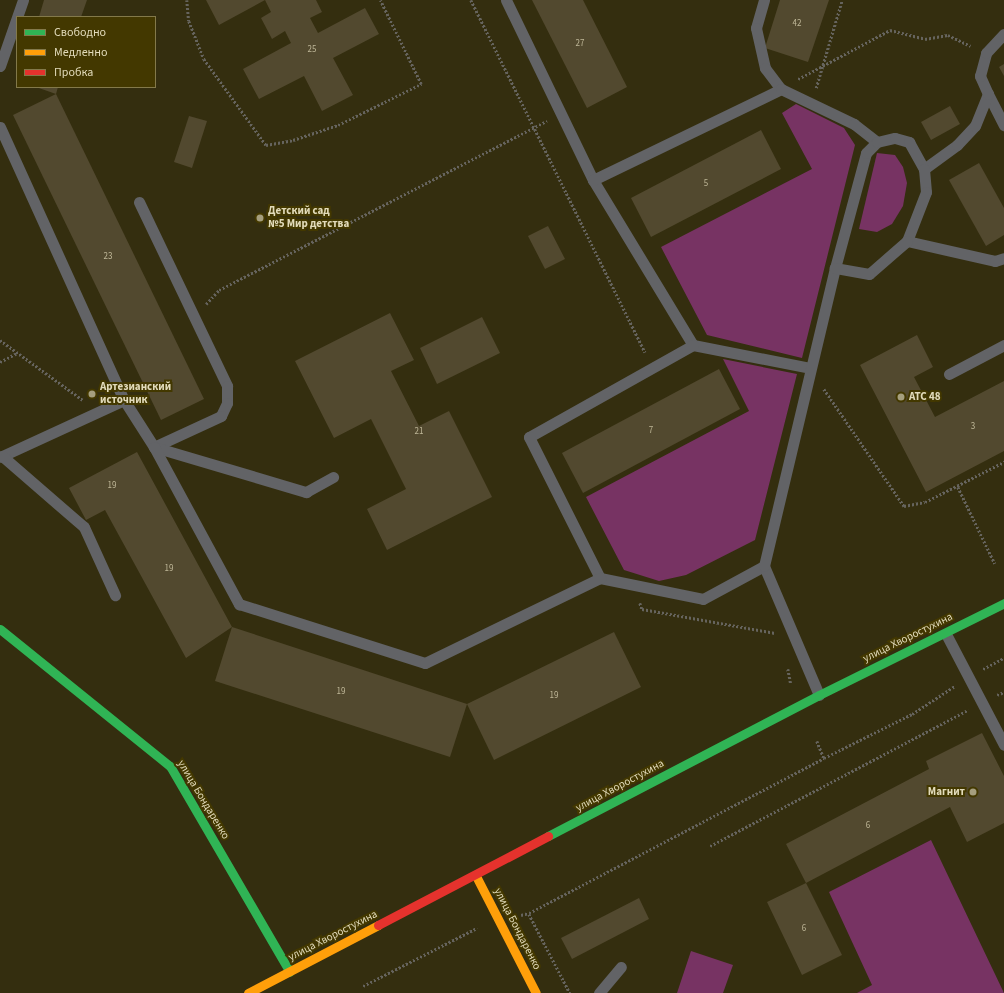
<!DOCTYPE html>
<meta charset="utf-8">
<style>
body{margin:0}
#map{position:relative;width:1004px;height:993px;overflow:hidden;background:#342e0f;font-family:"Source Sans 3",sans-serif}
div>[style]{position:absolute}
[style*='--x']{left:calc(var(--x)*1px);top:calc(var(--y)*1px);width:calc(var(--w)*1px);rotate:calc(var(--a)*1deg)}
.green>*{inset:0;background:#773363}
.building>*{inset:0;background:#52492f}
.path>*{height:2.5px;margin-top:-1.25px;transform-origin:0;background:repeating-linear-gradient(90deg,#66645e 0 2px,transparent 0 4px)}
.lane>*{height:11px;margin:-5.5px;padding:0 5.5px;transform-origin:5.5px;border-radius:5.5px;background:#626366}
.fast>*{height:9px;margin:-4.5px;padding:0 4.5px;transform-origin:4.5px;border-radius:4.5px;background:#30b455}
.slow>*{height:9px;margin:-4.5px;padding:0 4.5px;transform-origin:4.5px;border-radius:4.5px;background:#ff9f0a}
.jam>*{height:9px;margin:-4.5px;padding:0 4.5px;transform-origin:4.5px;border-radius:4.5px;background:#e5322d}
.dots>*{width:11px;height:11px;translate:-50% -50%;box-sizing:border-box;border:2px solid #433800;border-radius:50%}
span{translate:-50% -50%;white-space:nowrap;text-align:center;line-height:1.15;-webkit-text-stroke:4px #433800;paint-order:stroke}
.number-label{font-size:9px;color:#beb697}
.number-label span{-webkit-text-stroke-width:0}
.poi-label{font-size:11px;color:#e2dbba;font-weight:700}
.left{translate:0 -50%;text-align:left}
.right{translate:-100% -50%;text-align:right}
.street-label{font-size:11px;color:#e2dbba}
.legend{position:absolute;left:16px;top:16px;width:140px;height:72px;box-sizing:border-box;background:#433800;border:1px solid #83794a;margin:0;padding:5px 7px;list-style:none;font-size:12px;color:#e2dbba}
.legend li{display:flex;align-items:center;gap:8px;height:20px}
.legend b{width:20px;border:1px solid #83794a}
</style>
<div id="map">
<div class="green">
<div style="clip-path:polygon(796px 104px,844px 128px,855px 145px,802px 358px,707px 335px,661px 247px,812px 169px,782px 113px)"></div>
<div style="clip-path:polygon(877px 153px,895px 155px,903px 167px,907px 183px,903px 206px,892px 224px,877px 232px,859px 229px)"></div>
<div style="clip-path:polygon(723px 359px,797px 374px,755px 540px,686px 575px,659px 581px,624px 570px,586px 497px,749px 411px)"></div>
<div style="clip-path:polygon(931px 840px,1004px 993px,857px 993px,872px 985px,829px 892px)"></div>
<div style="clip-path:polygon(691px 951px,733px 965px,723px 993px,677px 993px)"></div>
</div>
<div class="building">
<div style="clip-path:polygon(44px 0,87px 0,81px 17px,39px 17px)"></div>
<div style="clip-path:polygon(206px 0,316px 0,322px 12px,310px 18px,318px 33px,365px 8px,379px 34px,333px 58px,353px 95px,322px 111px,304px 76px,259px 99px,243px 69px,291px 43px,285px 31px,272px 39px,261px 18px,271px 12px,265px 0,219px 25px)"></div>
<div style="clip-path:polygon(532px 0,583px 0,627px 87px,587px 108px)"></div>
<div style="clip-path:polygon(780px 0,829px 0,808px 62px,765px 48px)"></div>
<div style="clip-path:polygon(1004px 64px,1004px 76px,999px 67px)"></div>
<div style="clip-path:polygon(36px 87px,58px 87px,56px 94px)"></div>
<div style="clip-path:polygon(56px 94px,204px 399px,161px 420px,13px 115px)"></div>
<div style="clip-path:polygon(950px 106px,960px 124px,931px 140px,921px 122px)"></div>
<div style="clip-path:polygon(189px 116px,207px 121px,192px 168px,174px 162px)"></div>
<div style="clip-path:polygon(761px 130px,781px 169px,651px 237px,631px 198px)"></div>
<div style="clip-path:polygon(979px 163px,1004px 208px,1004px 235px,986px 246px,949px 180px)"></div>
<div style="clip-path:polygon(548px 226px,565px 259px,545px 269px,528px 236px)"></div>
<div style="clip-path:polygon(390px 313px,414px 360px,391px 371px,419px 426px,449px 411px,492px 497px,387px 550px,367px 509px,406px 489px,371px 419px,334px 438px,295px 361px)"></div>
<div style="clip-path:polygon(482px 317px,500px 353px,437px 384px,420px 348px)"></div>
<div style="clip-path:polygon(917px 335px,933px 367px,914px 377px,935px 417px,1004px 381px,1004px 451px,926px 492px,860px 365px)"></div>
<div style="clip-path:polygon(719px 369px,740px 409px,583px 493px,562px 453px)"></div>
<div style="clip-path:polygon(137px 452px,232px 627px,186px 658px,105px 510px,86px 520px,69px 488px)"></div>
<div style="clip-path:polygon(232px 627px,467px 704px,450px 757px,215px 681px)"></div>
<div style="clip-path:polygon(614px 632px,641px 687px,494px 760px,467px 704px)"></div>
<div style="clip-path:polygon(982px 733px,1004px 776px,1004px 823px,967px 842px,950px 807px,806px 883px,842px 955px,802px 975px,767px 902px,806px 883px,786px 844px,929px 769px,926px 761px)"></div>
<div style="clip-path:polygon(639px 898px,649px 919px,572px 959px,561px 938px)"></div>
</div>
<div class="path">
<div style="--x:187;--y:0;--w:21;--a:85"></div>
<div style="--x:189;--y:21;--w:41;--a:68.5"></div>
<div style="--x:204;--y:59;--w:106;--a:54.2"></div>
<div style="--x:266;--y:145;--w:27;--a:-10"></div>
<div style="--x:293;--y:140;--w:47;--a:-18.4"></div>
<div style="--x:338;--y:125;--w:93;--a:-26.3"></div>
<div style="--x:421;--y:84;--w:93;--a:-116"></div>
<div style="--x:471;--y:0;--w:393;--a:63.7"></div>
<div style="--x:798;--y:79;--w:104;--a:-28"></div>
<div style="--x:890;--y:30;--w:36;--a:14"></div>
<div style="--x:925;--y:39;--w:23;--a:-10"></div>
<div style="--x:948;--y:35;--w:25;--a:26"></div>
<div style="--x:816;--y:88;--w:92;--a:-73.5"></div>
<div style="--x:206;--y:304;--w:19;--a:-47"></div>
<div style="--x:219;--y:290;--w:369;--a:-27.3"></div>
<div style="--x:0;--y:340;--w:102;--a:35.9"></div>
<div style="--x:0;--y:362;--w:19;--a:-28"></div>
<div style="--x:824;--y:389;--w:142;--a:55.6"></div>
<div style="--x:904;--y:506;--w:21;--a:-11"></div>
<div style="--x:925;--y:502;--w:89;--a:-26.9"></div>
<div style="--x:958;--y:487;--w:85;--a:64.3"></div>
<div style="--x:640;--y:603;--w:6;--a:72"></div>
<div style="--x:642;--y:609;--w:135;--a:10.2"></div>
<div style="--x:788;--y:669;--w:15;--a:79"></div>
<div style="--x:983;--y:669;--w:24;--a:-28"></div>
<div style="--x:997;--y:695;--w:8;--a:-23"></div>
<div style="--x:817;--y:741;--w:18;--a:68"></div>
<div style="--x:710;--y:846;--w:292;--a:-27.8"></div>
<div style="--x:529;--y:914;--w:89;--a:62.6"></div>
<div style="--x:521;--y:915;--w:8;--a:-14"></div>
<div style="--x:529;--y:913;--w:333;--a:-27.7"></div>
<div style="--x:824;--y:758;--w:98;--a:-26.6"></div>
<div style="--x:912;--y:714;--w:51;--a:-33.1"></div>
<div style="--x:363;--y:986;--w:128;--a:-27"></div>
</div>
<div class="lane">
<div style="--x:506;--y:0;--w:200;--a:64.2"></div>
<div style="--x:593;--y:180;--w:193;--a:58.8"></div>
<div style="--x:693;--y:345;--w:119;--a:11.1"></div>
<div style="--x:764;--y:0;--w:29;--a:106"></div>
<div style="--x:756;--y:28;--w:41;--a:77.3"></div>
<div style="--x:765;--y:68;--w:26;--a:53"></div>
<div style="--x:0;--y:66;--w:70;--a:-70.8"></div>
<div style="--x:988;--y:94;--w:35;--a:63"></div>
<div style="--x:0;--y:127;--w:300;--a:65.6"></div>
<div style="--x:124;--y:400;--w:136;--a:155.3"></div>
<div style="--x:924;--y:169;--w:41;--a:-36"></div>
<div style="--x:957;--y:145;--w:26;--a:-47"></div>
<div style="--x:975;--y:126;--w:35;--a:-68"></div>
<div style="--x:988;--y:94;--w:20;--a:-114"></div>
<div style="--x:980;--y:76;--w:24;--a:-75"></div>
<div style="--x:986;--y:53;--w:26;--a:-47"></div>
<div style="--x:593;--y:180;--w:209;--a:-25.8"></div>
<div style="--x:781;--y:89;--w:81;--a:25.6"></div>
<div style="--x:854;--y:124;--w:29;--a:38"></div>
<div style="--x:139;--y:202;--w:204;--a:64.4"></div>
<div style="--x:227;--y:386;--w:17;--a:90"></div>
<div style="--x:227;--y:403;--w:14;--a:115"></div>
<div style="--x:221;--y:416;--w:74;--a:155.2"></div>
<div style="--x:154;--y:447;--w:159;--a:16.5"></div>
<div style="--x:306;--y:492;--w:31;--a:-29"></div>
<div style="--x:907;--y:241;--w:90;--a:12.8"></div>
<div style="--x:995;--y:261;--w:9;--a:-18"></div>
<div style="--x:693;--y:345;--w:188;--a:150.7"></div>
<div style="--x:529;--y:437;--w:158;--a:63.3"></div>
<div style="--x:600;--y:578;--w:105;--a:11.5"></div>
<div style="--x:703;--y:599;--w:69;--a:-28.4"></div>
<div style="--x:949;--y:374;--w:62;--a:-27.8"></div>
<div style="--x:124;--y:400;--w:56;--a:57.4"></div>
<div style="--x:154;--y:447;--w:179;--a:61.6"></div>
<div style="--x:239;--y:604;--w:195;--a:17.6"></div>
<div style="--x:425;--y:663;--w:195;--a:-25.9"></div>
<div style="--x:2;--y:456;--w:108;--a:40.9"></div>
<div style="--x:84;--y:527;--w:75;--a:65.5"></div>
<div style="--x:946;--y:634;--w:125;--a:62.4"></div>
<div style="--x:819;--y:695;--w:140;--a:-113.1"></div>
<div style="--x:764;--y:566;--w:306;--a:-76.6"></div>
<div style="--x:835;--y:268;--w:119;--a:-74.9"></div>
<div style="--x:866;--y:153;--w:16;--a:-45"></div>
<div style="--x:877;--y:142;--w:18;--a:-13"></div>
<div style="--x:895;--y:138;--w:15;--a:16"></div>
<div style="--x:909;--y:142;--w:31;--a:61"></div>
<div style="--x:924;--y:169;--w:23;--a:85"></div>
<div style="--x:926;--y:192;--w:53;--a:111.2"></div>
<div style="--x:907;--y:241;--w:50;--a:139"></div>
<div style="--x:869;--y:274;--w:35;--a:-170"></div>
<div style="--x:599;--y:993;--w:34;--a:-50"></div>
</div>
<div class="fast">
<div style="--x:0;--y:629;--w:218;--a:38.9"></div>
<div style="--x:170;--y:766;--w:238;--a:59.8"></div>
<div style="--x:548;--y:836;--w:305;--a:-27.5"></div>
<div style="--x:819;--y:695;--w:207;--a:-26.4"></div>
</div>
<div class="slow">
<div style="--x:476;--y:876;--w:131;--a:62.9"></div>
<div style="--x:248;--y:993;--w:147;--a:-27.6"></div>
</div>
<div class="jam">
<div style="--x:378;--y:925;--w:192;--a:-27.6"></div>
</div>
<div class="dots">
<div style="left:260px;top:218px;background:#a59e7e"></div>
<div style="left:92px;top:394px;background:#a59e7e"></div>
<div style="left:901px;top:397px;background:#a59e7e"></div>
<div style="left:973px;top:792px;background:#a59e7e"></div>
</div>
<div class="number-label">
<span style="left:797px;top:24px">42</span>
<span style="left:580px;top:44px">27</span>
<span style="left:312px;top:50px">25</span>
<span style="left:706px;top:184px">5</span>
<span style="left:108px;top:257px">23</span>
<span style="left:973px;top:427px">3</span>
<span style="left:651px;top:431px">7</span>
<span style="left:419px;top:432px">21</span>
<span style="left:112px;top:486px">19</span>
<span style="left:169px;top:569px">19</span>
<span style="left:341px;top:692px">19</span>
<span style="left:554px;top:696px">19</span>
<span style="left:868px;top:826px">6</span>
<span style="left:804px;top:929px">6</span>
</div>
<div class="poi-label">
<span class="left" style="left:268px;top:218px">Детский сад<br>№5 Мир детства</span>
<span class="left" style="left:100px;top:394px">Артезианский<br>источник</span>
<span class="left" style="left:909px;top:397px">АТС 48</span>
<span class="right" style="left:965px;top:792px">Магнит</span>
</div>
<div class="street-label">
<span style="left:908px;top:638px;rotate:-26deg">улица Хворостухина</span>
<span style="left:620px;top:786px;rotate:-28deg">улица Хворостухина</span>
<span style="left:203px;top:800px;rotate:59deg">улица Бондаренко</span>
<span style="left:517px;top:929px;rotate:63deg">улица Бондаренко</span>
<span style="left:333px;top:936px;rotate:-27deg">улица Хворостухина</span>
</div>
<ul class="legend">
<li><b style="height:5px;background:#30b455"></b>Свободно</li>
<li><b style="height:5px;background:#ff9f0a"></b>Медленно</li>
<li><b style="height:5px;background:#e5322d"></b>Пробка</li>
</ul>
</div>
